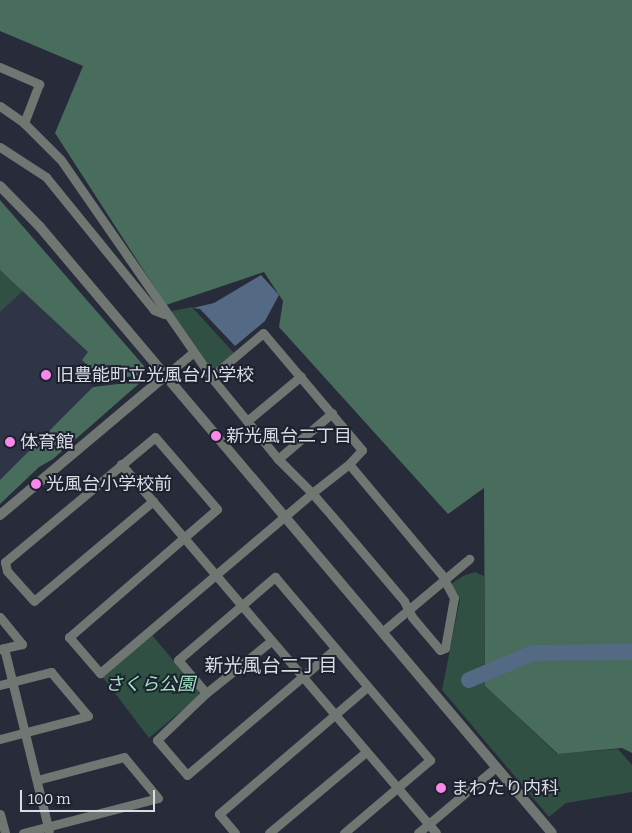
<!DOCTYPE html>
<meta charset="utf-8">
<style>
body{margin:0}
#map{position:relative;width:632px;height:833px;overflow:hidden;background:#282b39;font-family:Bitter,"Noto Sans JP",serif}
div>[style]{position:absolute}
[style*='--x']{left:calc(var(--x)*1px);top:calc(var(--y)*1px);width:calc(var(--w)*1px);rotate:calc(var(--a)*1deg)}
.built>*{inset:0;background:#303447}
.green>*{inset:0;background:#2f5042}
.forest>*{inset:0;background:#486d5c}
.water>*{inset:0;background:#536984}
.river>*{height:16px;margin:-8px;padding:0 8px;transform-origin:8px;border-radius:8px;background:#536984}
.minor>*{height:9px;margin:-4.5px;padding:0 4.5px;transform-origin:4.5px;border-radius:4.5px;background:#707671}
.tertiary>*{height:10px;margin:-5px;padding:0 5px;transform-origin:5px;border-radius:5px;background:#707671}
.dots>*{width:14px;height:14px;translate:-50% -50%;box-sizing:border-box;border:2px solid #1e212e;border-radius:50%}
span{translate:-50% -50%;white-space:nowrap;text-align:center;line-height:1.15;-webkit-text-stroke:4px #1e212e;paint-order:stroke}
.poi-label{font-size:18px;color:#dbdde6}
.left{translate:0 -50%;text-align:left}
.park-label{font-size:18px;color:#a1e4c6;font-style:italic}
.neighbourhood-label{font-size:19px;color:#dbdde6}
.scale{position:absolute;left:20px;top:790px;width:135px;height:22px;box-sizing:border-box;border:2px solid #dbdde6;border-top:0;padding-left:6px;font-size:15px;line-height:18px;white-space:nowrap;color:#dbdde6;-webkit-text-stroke:4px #1e212e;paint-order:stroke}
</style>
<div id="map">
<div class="built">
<div style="clip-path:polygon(0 270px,89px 352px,94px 380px,91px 389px,0 480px)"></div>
</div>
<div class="green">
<div style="clip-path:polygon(0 270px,24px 290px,0 312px)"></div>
<div style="clip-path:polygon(192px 307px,234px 353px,215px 369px,208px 368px,170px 317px,172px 311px)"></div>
<div style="clip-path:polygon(475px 572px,484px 576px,485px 686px,557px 754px,618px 749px,632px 765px,632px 792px,566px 803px,549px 817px,442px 690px,460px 599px,450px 585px,463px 576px)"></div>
<div style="clip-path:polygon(152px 635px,199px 691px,199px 696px,149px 738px,102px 676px)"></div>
</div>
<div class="forest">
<div style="clip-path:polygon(0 0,632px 0,632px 753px,622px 748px,558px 754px,485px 686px,484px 488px,448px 514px,279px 327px,283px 301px,264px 272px,166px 305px,55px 133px,83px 66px,0 31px)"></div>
<div style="clip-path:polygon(0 200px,144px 366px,146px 371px,142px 375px,93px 381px,92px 370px,82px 360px,88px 352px,0 270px)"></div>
<div style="clip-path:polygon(142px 381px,53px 459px,39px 467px,0 504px,0 480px,93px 387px)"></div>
</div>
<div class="water">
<div style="clip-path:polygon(261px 275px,279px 295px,265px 321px,235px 346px,200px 309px,193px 308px,214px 303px)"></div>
</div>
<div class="river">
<div style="--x:469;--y:680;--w:69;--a:-22.9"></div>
<div style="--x:533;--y:653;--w:99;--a:-0.6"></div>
</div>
<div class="minor">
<div style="--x:0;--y:67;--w:43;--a:23.6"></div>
<div style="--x:39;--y:84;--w:42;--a:111"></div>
<div style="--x:0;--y:106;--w:29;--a:35"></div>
<div style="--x:24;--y:123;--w:52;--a:45"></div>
<div style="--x:61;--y:160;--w:264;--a:55.3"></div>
<div style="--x:0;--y:147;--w:55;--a:33.1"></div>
<div style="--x:46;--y:177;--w:171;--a:50.9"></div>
<div style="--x:154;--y:310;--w:11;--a:22"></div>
<div style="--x:165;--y:376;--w:35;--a:-40"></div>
<div style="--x:247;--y:421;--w:70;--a:-39.8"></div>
<div style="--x:278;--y:459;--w:71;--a:-40.4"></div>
<div style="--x:121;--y:464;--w:485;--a:49.5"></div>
<div style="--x:153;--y:501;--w:155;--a:140"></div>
<div style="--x:34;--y:601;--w:40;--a:-132"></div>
<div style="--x:7;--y:571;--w:9;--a:-103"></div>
<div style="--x:5;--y:562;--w:195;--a:-39.8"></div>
<div style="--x:155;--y:437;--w:95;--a:49.3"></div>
<div style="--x:217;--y:509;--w:196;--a:139.1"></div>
<div style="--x:69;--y:637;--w:48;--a:49.3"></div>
<div style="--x:100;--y:673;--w:278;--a:-40.3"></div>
<div style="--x:312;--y:493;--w:47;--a:-38.1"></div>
<div style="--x:349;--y:464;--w:19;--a:-47"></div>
<div style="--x:362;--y:450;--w:153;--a:-130.2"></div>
<div style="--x:263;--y:333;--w:68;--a:139.8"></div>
<div style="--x:211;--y:377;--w:106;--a:50.7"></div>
<div style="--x:278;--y:459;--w:48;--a:45"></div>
<div style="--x:312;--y:493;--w:30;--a:49"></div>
<div style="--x:332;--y:516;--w:111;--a:49.7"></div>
<div style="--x:404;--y:601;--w:18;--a:63"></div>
<div style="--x:412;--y:617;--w:43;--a:49.7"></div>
<div style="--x:440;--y:650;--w:5;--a:-22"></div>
<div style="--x:445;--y:648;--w:51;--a:-79.8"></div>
<div style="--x:454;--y:598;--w:27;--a:-118"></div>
<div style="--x:441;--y:574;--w:143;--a:-129.9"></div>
<div style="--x:0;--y:617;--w:35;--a:51"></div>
<div style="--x:22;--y:644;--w:23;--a:167"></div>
<div style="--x:382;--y:632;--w:114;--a:-40"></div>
<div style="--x:271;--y:641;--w:83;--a:141.3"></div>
<div style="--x:206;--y:693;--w:43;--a:-130.3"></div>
<div style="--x:178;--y:660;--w:128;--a:-40.6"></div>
<div style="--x:275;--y:577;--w:240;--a:49.7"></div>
<div style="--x:430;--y:760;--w:113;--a:139.7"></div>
<div style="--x:4;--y:648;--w:188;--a:76.2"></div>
<div style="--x:0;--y:685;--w:53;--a:-14.3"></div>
<div style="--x:51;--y:672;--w:57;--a:49.9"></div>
<div style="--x:88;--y:716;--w:91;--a:165.4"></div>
<div style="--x:206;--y:693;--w:68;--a:136.2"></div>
<div style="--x:157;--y:740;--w:46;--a:49.4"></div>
<div style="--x:187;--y:775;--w:194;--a:-40.4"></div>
<div style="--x:0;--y:814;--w:20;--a:75"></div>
<div style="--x:23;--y:833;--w:139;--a:-14.5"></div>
<div style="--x:158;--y:798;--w:53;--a:-129.7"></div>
<div style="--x:124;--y:757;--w:90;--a:165.2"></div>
<div style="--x:235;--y:833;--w:25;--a:-130"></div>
<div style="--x:219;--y:814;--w:195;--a:-40.6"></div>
<div style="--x:269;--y:833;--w:126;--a:-39.9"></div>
<div style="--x:418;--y:833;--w:102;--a:-40.2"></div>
</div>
<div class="tertiary">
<div style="--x:0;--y:186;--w:57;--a:45.7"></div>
<div style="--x:40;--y:227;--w:793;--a:49.81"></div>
<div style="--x:0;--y:515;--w:216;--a:-40.1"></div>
</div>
<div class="dots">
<div style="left:46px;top:375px;background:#f888ea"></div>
<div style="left:216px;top:436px;background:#f888ea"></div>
<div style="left:10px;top:442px;background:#f888ea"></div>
<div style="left:36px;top:484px;background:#f888ea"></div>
<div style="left:441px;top:788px;background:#f888ea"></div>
</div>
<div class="poi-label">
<span class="left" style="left:56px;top:375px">旧豊能町立光風台小学校</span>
<span class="left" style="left:226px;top:436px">新光風台二丁目</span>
<span class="left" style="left:20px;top:442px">体育館</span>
<span class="left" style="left:46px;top:484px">光風台小学校前</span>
<span class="left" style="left:451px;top:788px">まわたり内科</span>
</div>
<div class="park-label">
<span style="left:150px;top:684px">さくら公園</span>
</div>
<div class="neighbourhood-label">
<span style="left:271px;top:666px">新光風台二丁目</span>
</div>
<div class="scale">100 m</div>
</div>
